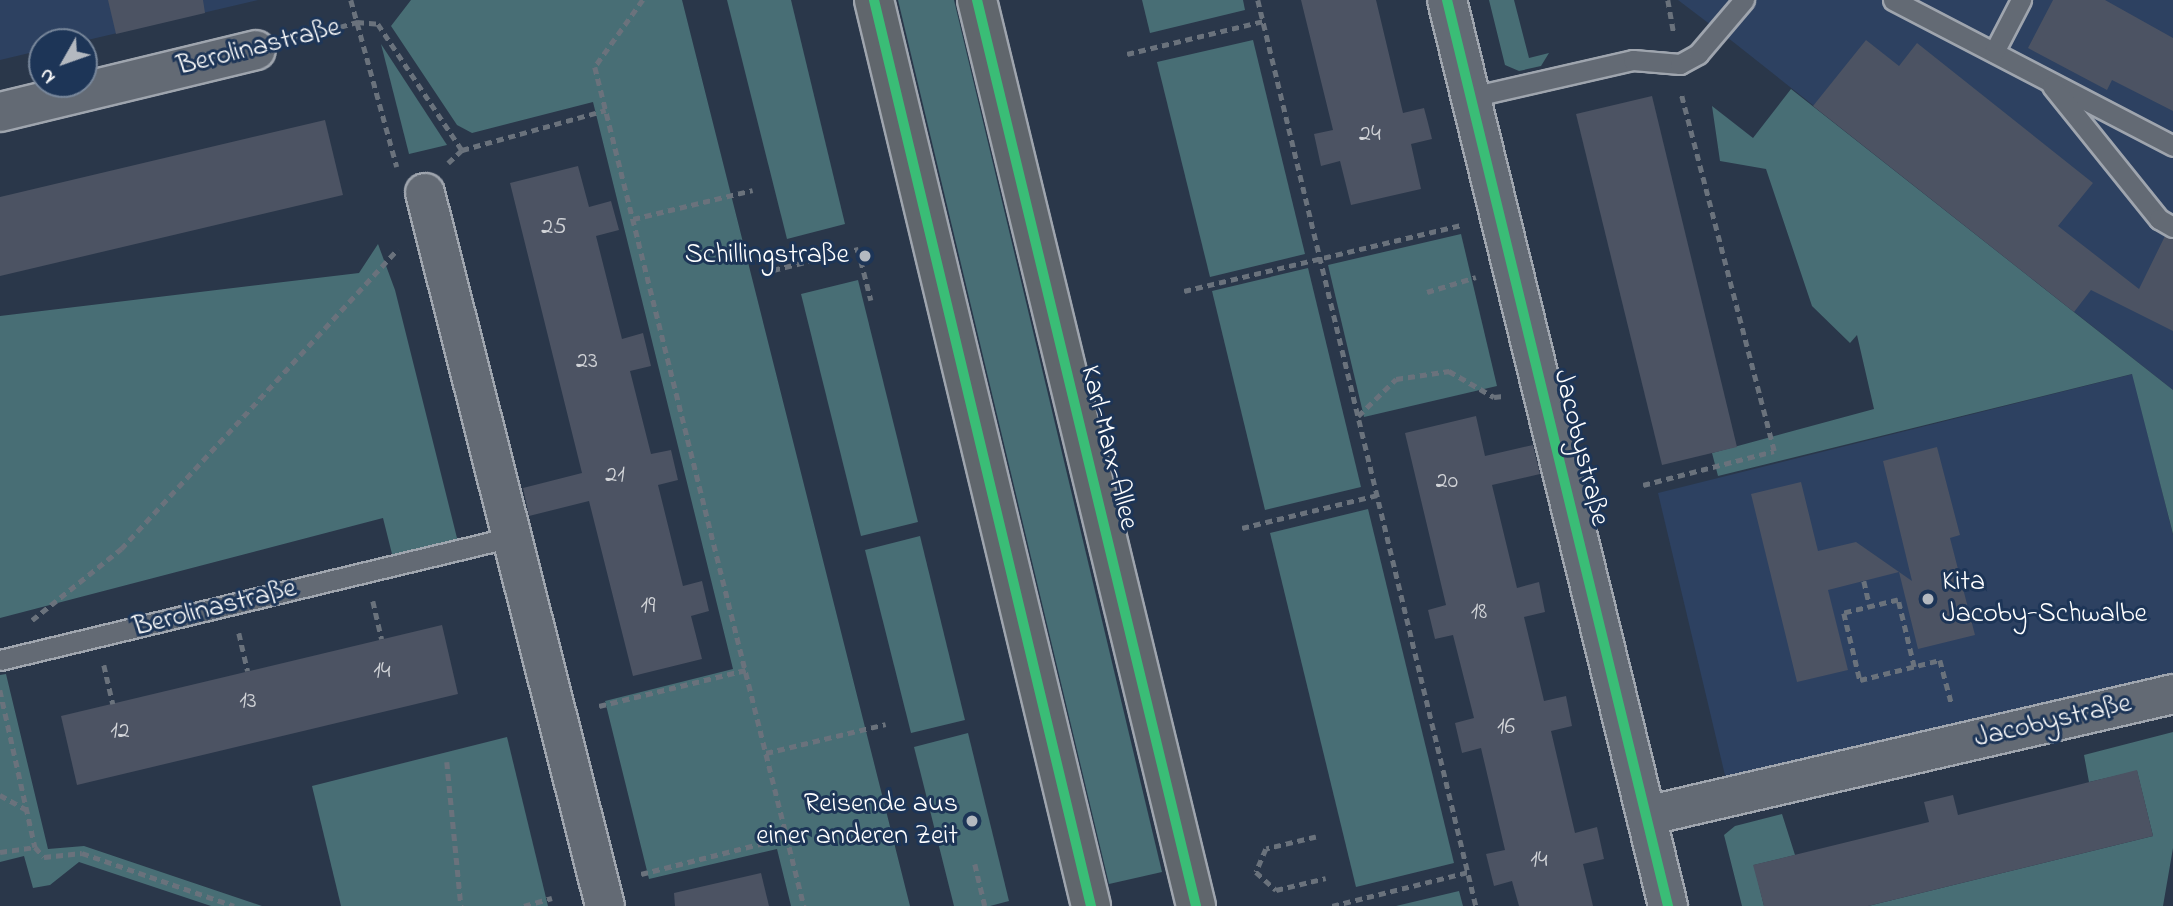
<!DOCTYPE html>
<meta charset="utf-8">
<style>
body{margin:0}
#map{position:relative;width:2173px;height:906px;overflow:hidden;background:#2a374a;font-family:"Indie Flower",sans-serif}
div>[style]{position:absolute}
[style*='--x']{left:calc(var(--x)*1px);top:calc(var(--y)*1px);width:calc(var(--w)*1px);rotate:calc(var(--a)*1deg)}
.built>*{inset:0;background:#2d4161}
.green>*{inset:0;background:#486e75}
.building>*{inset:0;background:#4c5363}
.path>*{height:4.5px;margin-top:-2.25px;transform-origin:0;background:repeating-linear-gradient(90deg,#6a727c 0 7px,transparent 0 12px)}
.roads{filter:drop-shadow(2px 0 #9fa5ae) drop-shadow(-2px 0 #9fa5ae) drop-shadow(0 2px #9fa5ae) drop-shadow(0 -2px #9fa5ae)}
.lane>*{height:19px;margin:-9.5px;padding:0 9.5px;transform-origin:9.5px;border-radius:9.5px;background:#636a74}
.street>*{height:38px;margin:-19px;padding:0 19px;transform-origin:19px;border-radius:19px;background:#636a74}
.primary>*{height:38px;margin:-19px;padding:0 19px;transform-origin:19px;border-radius:19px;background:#60666c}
.cycleway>*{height:10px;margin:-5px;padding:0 5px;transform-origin:5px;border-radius:5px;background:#3abd76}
.dots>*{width:19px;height:19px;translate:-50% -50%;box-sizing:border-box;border:4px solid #1d3557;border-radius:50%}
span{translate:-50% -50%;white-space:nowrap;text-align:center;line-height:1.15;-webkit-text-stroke:6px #1d3557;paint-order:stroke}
.number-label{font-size:24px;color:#d2d4d8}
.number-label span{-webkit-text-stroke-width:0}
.street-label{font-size:28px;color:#fff}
.poi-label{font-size:28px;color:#fff}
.right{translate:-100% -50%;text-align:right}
.left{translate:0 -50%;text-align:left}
.north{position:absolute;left:28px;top:28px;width:70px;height:70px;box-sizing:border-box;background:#1d3557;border:2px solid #77869a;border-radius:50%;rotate:230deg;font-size:19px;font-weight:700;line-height:28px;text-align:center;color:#fff}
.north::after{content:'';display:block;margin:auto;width:24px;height:32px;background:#b4b9c0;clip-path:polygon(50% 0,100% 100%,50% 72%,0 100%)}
</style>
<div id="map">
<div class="built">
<div style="clip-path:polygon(0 0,258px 0,79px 42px,42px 42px,42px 50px,0 60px)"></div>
<div style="clip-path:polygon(1678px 0,2173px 0,2173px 390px,1732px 41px)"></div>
<div style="clip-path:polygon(2133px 374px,2173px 535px,2173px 685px,1728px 788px,1658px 493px)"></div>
</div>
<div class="green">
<div style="clip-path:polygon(411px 0,682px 0,910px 906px,791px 906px,777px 849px,649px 879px,605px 701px,733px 669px,593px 102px,472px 133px,457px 125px,391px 26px)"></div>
<div style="clip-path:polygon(727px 0,791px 0,845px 224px,787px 239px)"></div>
<div style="clip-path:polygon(898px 0,954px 0,1162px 872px,1109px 884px)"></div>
<div style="clip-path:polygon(1142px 0,1243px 0,1245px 10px,1150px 33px)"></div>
<div style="clip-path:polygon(1489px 0,1514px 0,1529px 58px,1549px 53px,1541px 66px,1519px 71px,1505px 65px)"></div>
<div style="clip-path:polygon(1253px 40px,1305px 254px,1210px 277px,1157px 62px)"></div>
<div style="clip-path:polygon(381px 44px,447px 145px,409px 154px)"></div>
<div style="clip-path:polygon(1791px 89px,2173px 390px,2173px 534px,2132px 374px,1718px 476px,1712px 453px,1874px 409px,1857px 335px,1850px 343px,1812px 306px,1766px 169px,1720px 161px,1712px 106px,1753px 138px)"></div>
<div style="clip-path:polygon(1461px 234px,1497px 386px,1364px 417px,1328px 265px)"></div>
<div style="clip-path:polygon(378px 244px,395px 290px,458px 542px,395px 566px,383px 518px,0 618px,0 316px,359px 273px)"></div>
<div style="clip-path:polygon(1308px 268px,1361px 487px,1265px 510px,1212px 291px)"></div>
<div style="clip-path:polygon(858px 280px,918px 522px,861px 536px,801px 294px)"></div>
<div style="clip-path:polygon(1368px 509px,1454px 863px,1356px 887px,1270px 533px)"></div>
<div style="clip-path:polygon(920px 536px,965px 720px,911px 733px,865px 550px)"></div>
<div style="clip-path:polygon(6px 674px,48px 849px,84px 846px,262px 906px,211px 906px,79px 862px,50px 885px,33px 888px,24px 856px,0 862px,0 675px)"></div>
<div style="clip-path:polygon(2173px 732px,2173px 848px,2163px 906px,1868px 906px,2153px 836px,2137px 771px,2089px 782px,2084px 755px)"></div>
<div style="clip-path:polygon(968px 733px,1009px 901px,990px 906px,954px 906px,914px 747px)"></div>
<div style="clip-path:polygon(507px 737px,548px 906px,341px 906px,312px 786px)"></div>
<div style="clip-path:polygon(1782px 814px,1795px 855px,1754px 865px,1764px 906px,1742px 906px,1724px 835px,1735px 826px)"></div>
<div style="clip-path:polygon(1459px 891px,1463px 906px,1396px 906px)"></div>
</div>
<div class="building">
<div style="clip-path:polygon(108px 0,203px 0,205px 13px,116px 34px)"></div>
<div style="clip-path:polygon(1301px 0,1376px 0,1403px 113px,1424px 108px,1428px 123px,1432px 139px,1411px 144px,1421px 189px,1351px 205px,1340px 161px,1321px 166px,1314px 134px,1333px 130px)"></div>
<div style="clip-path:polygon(2053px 0,2105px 0,2173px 38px,2173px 111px,2112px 80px,2107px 90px,2028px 48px)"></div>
<div style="clip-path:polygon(1866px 40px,1899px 66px,1917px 43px,2093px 183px,2058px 226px,2139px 289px,2165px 236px,2173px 239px,2173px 331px,2091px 290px,2074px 312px,1813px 106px)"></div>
<div style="clip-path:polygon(1652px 96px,1737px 447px,1662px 465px,1576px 114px)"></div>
<div style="clip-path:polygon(325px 120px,343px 195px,0 276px,0 197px)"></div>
<div style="clip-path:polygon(578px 166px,589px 207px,611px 201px,619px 230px,596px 236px,622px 339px,643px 333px,651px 366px,630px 371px,651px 454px,671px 450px,678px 480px,658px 485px,683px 586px,702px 581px,709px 611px,691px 616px,702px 659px,633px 676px,589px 501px,529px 516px,523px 488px,582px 473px,510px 183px)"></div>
<div style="clip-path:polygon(1476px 416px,1485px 456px,1533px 445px,1540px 474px,1492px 485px,1517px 588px,1539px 582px,1545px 612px,1524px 617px,1544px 701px,1566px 696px,1572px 726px,1551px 731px,1575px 833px,1597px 827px,1604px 859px,1583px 864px,1593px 906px,1519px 906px,1512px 881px,1494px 886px,1486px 854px,1505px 850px,1481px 748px,1462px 753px,1455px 723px,1474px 718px,1453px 635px,1435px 639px,1428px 610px,1446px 605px,1405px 433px)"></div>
<div style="clip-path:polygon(1937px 447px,1960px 535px,1950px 538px,1975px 635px,1918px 649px,1899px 572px,1828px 590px,1848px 670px,1797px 682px,1751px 494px,1801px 482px,1818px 551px,1856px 542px,1912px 581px,1883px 461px)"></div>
<div style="clip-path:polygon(442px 625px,458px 694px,77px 785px,61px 716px)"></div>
<div style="clip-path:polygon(2137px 770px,2153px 836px,1868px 906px,1764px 906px,1753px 865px,1929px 822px,1924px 802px,1953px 795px,1958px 815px)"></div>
<div style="clip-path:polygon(761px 873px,769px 906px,675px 906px,674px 893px)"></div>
</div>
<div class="path">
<div style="--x:351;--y:0;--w:173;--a:74.6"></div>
<div style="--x:643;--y:0;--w:82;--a:125.6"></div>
<div style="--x:595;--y:67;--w:865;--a:76.01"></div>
<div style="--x:1258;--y:0;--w:932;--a:76.47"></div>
<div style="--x:1668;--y:0;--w:35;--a:80"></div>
<div style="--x:294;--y:40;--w:66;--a:-15.9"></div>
<div style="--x:357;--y:22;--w:21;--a:5"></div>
<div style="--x:378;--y:24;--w:151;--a:56.3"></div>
<div style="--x:1127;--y:54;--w:140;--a:-13.6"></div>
<div style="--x:448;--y:163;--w:19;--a:-43"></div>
<div style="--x:462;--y:150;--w:149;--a:-15.5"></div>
<div style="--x:633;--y:219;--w:123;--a:-13.6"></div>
<div style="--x:773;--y:270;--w:88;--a:-13.9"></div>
<div style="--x:858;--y:249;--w:53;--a:75.7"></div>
<div style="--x:1184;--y:291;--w:285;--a:-13.4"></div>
<div style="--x:1427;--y:292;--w:51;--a:-17"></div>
<div style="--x:1358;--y:416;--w:53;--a:-44.2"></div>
<div style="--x:1396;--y:379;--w:54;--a:-8.6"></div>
<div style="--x:1449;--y:371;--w:52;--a:30"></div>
<div style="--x:1494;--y:397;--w:9;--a:-6"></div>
<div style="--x:1643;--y:485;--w:135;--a:-14.5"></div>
<div style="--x:1774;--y:451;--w:369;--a:-104.6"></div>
<div style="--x:1242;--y:528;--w:139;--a:-13.7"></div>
<div style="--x:1864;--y:581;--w:27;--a:77"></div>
<div style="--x:373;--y:601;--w:39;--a:77"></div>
<div style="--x:32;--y:620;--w:114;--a:-38.6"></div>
<div style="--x:121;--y:549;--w:408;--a:-47.3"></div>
<div style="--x:239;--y:633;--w:39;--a:77"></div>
<div style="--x:104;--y:665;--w:40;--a:77"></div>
<div style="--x:1914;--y:667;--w:69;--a:-103.4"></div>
<div style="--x:1898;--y:600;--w:56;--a:166.5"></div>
<div style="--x:1844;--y:613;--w:69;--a:76.6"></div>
<div style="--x:1860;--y:680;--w:82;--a:-14"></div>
<div style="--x:1940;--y:660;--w:47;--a:75.1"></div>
<div style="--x:0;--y:690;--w:161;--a:77.4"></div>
<div style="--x:35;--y:847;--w:13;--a:48"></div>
<div style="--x:44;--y:857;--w:38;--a:-6"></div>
<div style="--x:82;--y:853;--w:161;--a:19.2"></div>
<div style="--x:599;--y:706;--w:151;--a:-13.8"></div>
<div style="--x:766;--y:753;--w:123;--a:-13.6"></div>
<div style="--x:447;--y:762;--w:145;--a:84.4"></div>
<div style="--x:0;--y:795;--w:33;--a:29"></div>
<div style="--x:1316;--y:837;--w:51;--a:166.5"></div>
<div style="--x:1266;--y:849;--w:25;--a:113"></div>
<div style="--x:1256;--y:872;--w:27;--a:42"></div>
<div style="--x:1276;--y:890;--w:51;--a:-13.5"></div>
<div style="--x:0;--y:852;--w:35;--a:-8"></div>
<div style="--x:975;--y:864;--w:43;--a:76.6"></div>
<div style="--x:641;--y:874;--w:151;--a:-14.2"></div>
<div style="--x:524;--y:906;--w:29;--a:-16"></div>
<div style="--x:1332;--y:906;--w:140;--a:-14"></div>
</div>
<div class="roads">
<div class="lane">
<div style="--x:1893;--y:0;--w:316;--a:27.5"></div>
<div style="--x:1994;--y:52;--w:59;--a:-62.6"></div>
<div style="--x:2052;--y:86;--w:171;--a:51.2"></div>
<div style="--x:2159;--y:219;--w:16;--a:30"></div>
<div style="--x:1471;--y:97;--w:166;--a:-12.9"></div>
<div style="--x:1633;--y:60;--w:47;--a:4.9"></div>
<div style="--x:1680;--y:64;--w:21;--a:-29"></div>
<div style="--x:1698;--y:54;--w:71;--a:-49.6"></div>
<div style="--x:0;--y:660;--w:527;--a:-13.51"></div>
</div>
<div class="street">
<div style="--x:1447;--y:0;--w:933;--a:76.29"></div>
<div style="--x:0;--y:112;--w:263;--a:-13.6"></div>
<div style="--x:425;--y:193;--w:735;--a:75.83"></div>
<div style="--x:1646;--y:816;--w:541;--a:-13.03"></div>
</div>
<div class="primary">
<div style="--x:874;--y:0;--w:932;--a:76.53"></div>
<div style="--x:977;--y:0;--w:932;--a:76.41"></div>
</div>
</div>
<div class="cycleway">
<div style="--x:874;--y:0;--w:932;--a:76.53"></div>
<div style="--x:977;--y:0;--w:932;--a:76.41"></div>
<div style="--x:1447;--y:0;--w:933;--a:76.29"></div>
</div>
<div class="dots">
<div style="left:865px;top:256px;background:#b4b9c0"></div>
<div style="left:1928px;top:599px;background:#b4b9c0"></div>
<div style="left:972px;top:821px;background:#b4b9c0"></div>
</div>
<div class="number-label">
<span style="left:1370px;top:135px">24</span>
<span style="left:554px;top:228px">25</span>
<span style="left:587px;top:362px">23</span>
<span style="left:615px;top:476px">21</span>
<span style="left:1447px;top:482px">20</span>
<span style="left:648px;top:607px">19</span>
<span style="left:1479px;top:613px">18</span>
<span style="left:382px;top:672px">14</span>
<span style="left:248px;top:702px">13</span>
<span style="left:1506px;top:728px">16</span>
<span style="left:120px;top:732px">12</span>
<span style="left:1539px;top:861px">14</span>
</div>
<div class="street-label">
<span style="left:259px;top:48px;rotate:-14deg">Berolinastraße</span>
<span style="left:1108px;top:448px;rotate:76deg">Karl-Marx-Allee</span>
<span style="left:1580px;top:448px;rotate:76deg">Jacobystraße</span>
<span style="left:215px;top:609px;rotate:-14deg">Berolinastraße</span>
<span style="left:2053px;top:722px;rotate:-13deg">Jacobystraße</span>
</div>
<div class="poi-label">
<span class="right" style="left:849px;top:256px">Schillingstraße</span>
<span class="left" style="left:1942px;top:599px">Kita<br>Jacoby-Schwalbe</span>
<span class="right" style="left:958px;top:821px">Reisende aus<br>einer anderen Zeit</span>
</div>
<div class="north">N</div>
</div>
